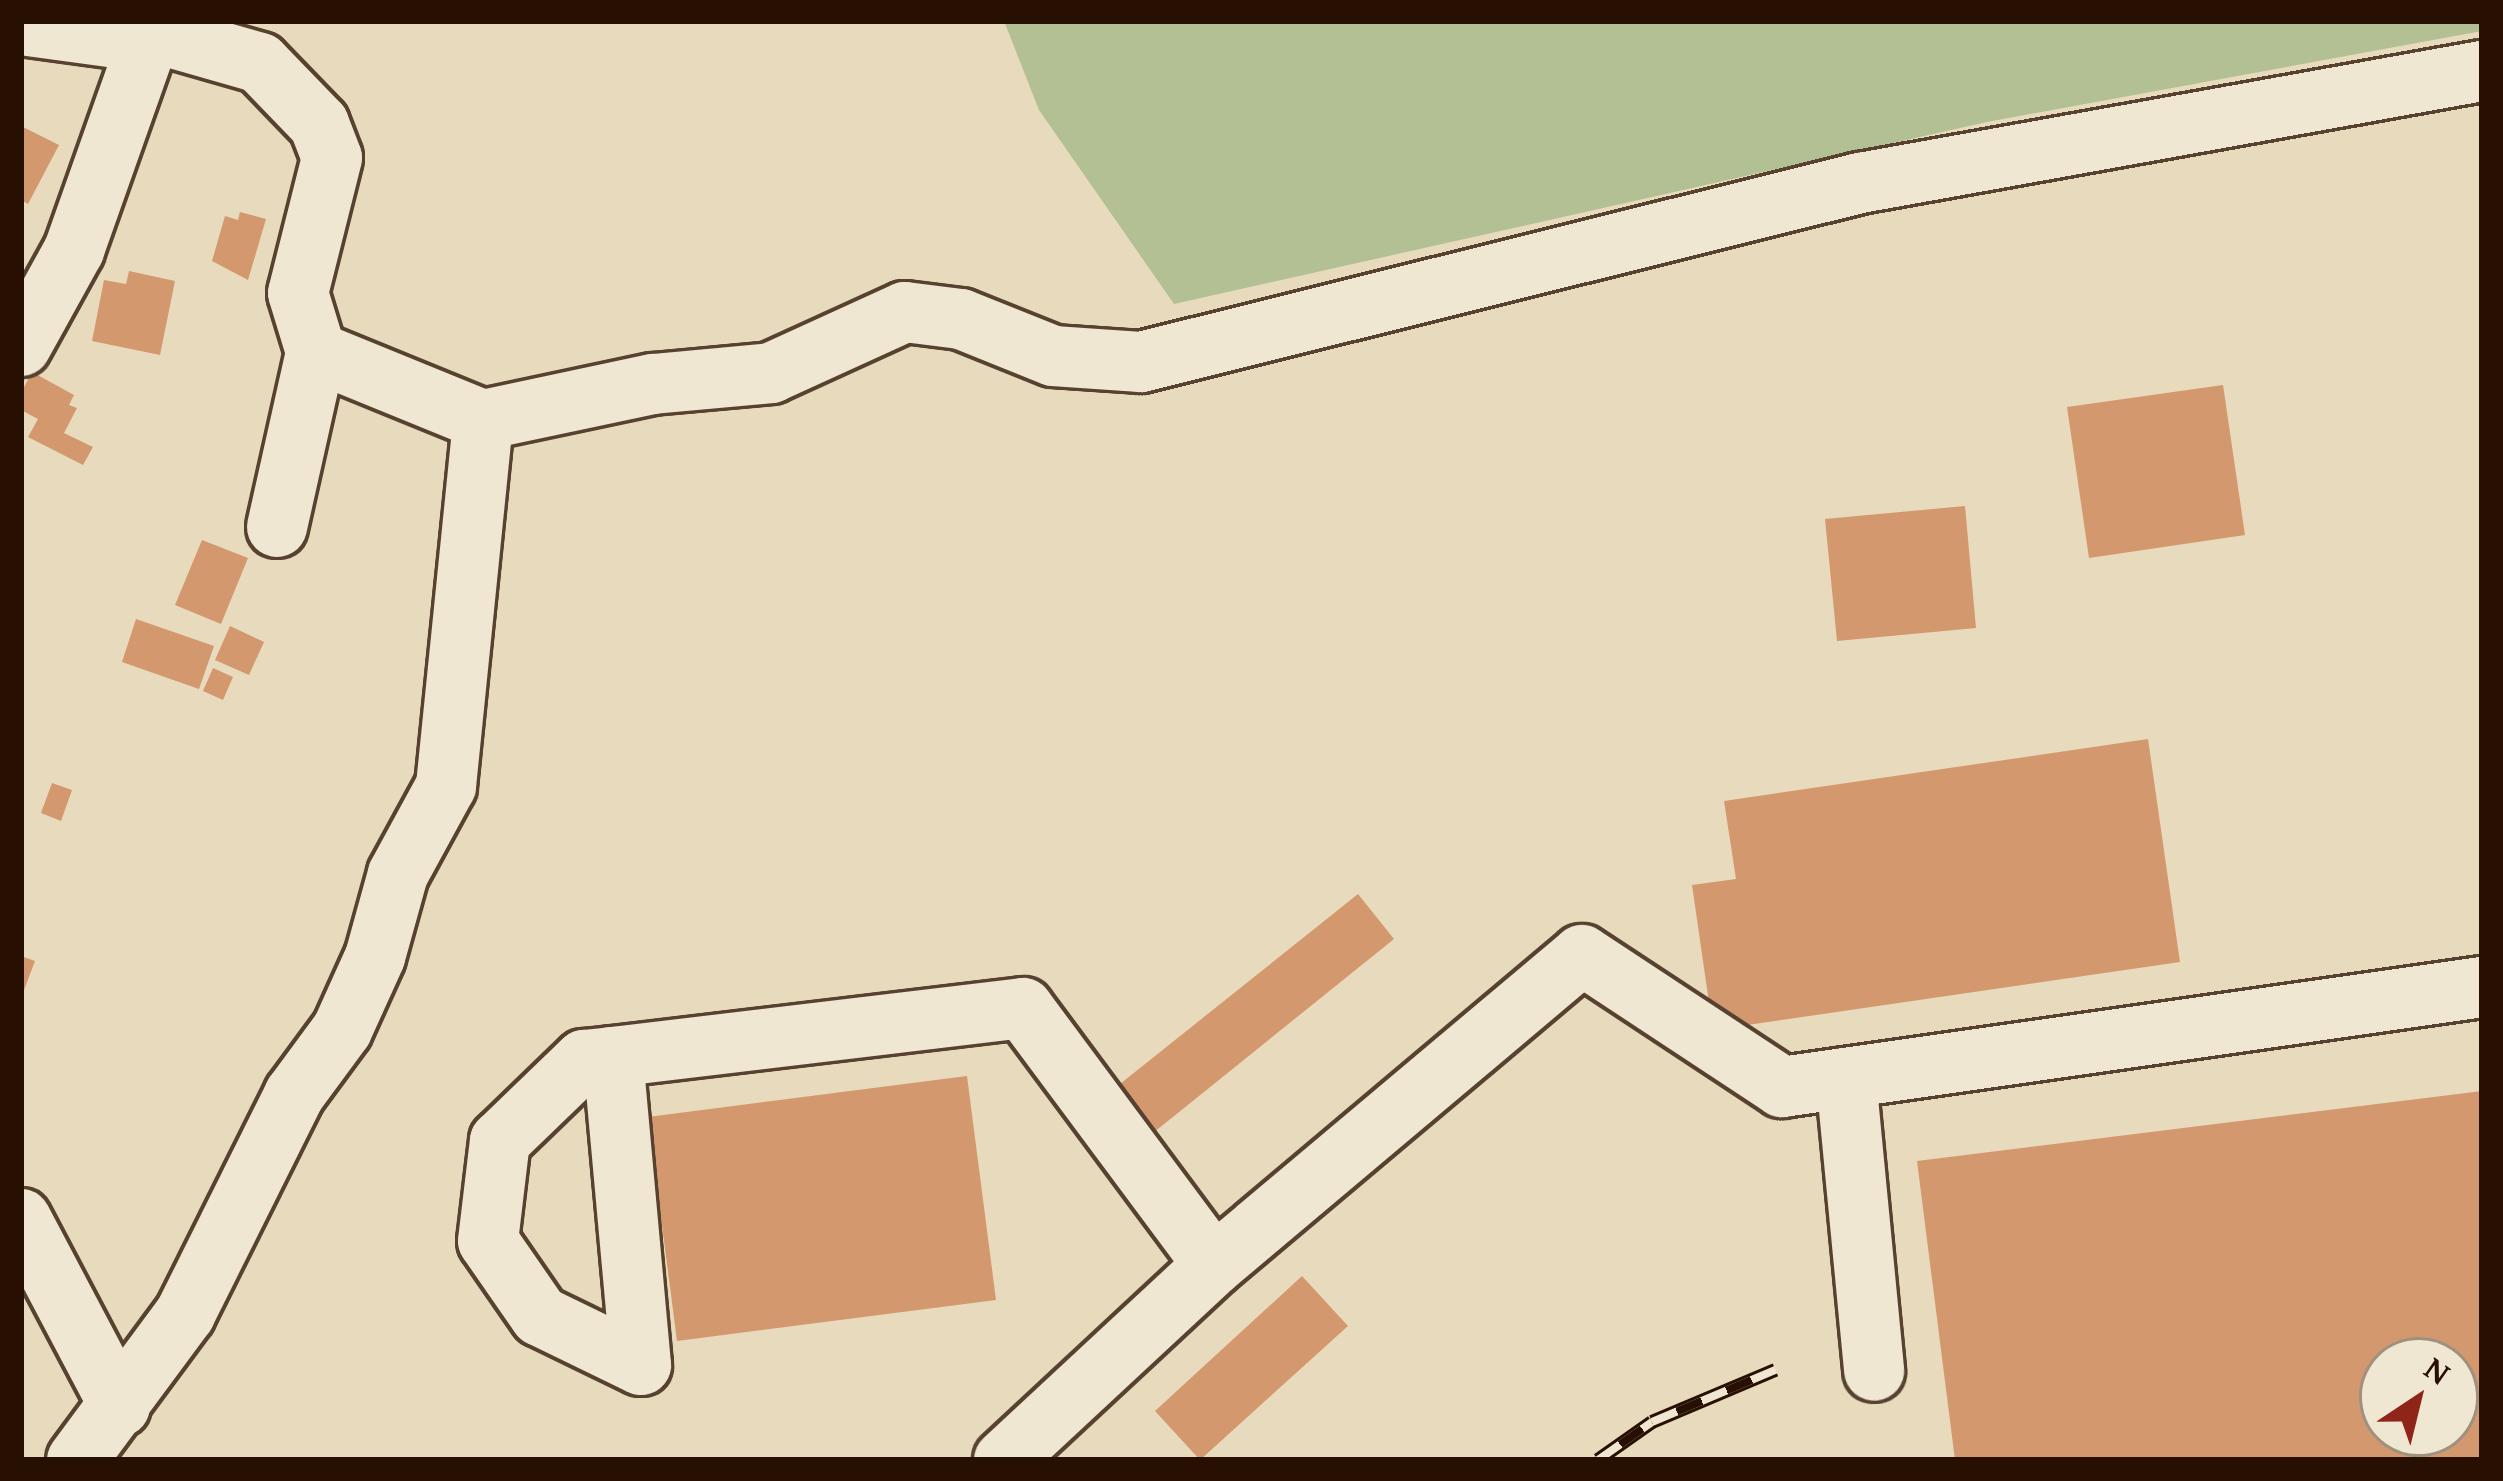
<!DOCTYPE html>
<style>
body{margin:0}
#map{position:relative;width:2503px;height:1481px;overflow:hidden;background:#e8dabc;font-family:"Gentium Book Plus",serif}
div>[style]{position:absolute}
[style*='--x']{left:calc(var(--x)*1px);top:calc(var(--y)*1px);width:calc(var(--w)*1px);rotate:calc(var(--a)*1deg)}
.green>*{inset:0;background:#b2c093}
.building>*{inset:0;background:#d3986e}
.roads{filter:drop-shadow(3px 0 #574230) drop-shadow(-3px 0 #574230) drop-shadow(0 3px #574230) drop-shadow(0 -3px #574230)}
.minor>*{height:60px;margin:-30px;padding:0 30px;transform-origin:30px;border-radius:30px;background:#f0e7d3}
.rail>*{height:14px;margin-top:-7px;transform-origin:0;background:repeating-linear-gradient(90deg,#f0e7d3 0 27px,#270f02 0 54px);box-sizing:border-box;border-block:3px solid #270f02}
span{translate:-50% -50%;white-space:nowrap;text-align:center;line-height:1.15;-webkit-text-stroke:12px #f0e7d3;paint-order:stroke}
.frame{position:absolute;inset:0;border:24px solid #270f02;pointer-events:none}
.north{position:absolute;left:2359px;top:1337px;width:120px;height:120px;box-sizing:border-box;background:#f0e7d3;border:3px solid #a0917f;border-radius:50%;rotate:35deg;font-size:33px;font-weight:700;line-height:48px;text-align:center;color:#270f02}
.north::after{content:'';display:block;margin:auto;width:42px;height:54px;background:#8f2418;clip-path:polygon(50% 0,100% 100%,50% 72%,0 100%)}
</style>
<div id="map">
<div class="green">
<div style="clip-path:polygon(1004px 21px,2482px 21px,2482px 31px,1987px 122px,1174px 304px,1039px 110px)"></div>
</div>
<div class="building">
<div style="clip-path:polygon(21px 126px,59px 145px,28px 204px,21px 200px)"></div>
<div style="clip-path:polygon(240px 212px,266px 219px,248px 280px,212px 261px,225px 216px,238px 220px)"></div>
<div style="clip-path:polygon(129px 271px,175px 281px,160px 355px,92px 341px,104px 280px,126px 284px)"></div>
<div style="clip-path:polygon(32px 372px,74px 395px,69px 405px,77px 408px,64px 433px,93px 447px,83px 465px,28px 437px,38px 419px,21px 410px,21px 393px)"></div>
<div style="clip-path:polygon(2223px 385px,2245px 535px,2089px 558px,2067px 407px)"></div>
<div style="clip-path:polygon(1965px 506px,1976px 628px,1837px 641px,1825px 519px)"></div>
<div style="clip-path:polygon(202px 540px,248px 558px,221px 624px,175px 605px)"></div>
<div style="clip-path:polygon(136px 619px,214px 646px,199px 689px,122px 662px)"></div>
<div style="clip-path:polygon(230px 626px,264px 642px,249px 675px,215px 660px)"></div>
<div style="clip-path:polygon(213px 668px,233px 677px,223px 700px,203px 691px)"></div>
<div style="clip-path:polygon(2148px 739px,2180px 962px,1713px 1030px,1692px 885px,1736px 879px,1724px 801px)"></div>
<div style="clip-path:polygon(52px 783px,72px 790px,61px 821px,41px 813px)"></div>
<div style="clip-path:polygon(1358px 894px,1394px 939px,1148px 1137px,1110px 1092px)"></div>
<div style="clip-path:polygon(21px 956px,35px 961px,21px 998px)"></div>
<div style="clip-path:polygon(967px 1076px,996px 1300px,677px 1341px,648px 1117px)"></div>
<div style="clip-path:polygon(evenodd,2482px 1091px,2482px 1460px,1955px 1460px,1917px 1161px,2482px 1091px,2383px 1361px,2455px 1361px,2455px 1433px,2383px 1433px,2383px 1361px)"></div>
<div style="clip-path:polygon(1302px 1276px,1348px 1326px,1200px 1460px,1155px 1411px)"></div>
</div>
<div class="roads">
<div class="minor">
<div style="--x:21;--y:25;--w:104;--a:7.7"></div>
<div style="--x:124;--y:39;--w:32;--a:-11"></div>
<div style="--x:155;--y:33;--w:109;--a:15.9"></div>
<div style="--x:260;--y:63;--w:85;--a:46"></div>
<div style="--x:319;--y:124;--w:36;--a:69"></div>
<div style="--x:332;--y:158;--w:139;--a:104.1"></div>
<div style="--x:298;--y:293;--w:62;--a:73"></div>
<div style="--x:316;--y:352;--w:180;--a:22.2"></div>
<div style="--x:21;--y:346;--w:110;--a:-61.1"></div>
<div style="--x:74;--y:250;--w:243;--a:-70.5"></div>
<div style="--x:277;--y:527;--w:179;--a:-77.4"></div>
<div style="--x:613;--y:1057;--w:309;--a:84.8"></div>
<div style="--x:641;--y:1365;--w:112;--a:-154.1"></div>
<div style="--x:540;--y:1316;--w:91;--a:-124.7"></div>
<div style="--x:488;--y:1241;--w:101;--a:-83.2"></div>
<div style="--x:500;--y:1141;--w:117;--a:-44"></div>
<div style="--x:584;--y:1060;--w:29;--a:-6"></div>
<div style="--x:613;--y:1057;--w:413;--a:-6.8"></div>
<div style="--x:1023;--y:1008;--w:320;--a:53.4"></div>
<div style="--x:1214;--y:1265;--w:481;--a:-40.1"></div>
<div style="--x:1582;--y:955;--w:240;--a:33.4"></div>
<div style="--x:1782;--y:1087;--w:707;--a:-8.13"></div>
<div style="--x:1846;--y:1078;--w:294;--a:84.5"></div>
<div style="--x:21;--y:1219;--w:212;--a:62.2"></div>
<div style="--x:77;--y:1460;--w:182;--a:-53.5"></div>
<div style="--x:185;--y:1314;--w:245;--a:-63.5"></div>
<div style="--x:294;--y:1095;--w:81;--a:-53.6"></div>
<div style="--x:342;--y:1030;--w:80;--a:-65.7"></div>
<div style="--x:375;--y:957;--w:86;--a:-74.5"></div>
<div style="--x:398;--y:874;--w:100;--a:-61.4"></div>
<div style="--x:446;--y:786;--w:368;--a:-84.2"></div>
<div style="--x:483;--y:420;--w:174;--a:-12"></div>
<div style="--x:653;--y:384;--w:119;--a:-5.3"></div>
<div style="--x:771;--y:373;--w:147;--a:-24.5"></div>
<div style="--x:905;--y:312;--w:56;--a:7.1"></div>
<div style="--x:961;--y:319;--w:99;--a:21.9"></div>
<div style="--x:1053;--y:356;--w:88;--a:3.9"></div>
<div style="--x:1141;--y:362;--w:741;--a:-13.98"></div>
<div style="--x:1860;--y:183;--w:632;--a:-10.21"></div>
<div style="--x:1004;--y:1460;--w:287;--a:-42.9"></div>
</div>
</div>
<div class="rail">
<div style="--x:1598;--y:1460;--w:66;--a:-35.1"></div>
<div style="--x:1652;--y:1422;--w:134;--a:-22.9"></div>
</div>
<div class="frame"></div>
<div class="north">N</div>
</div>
